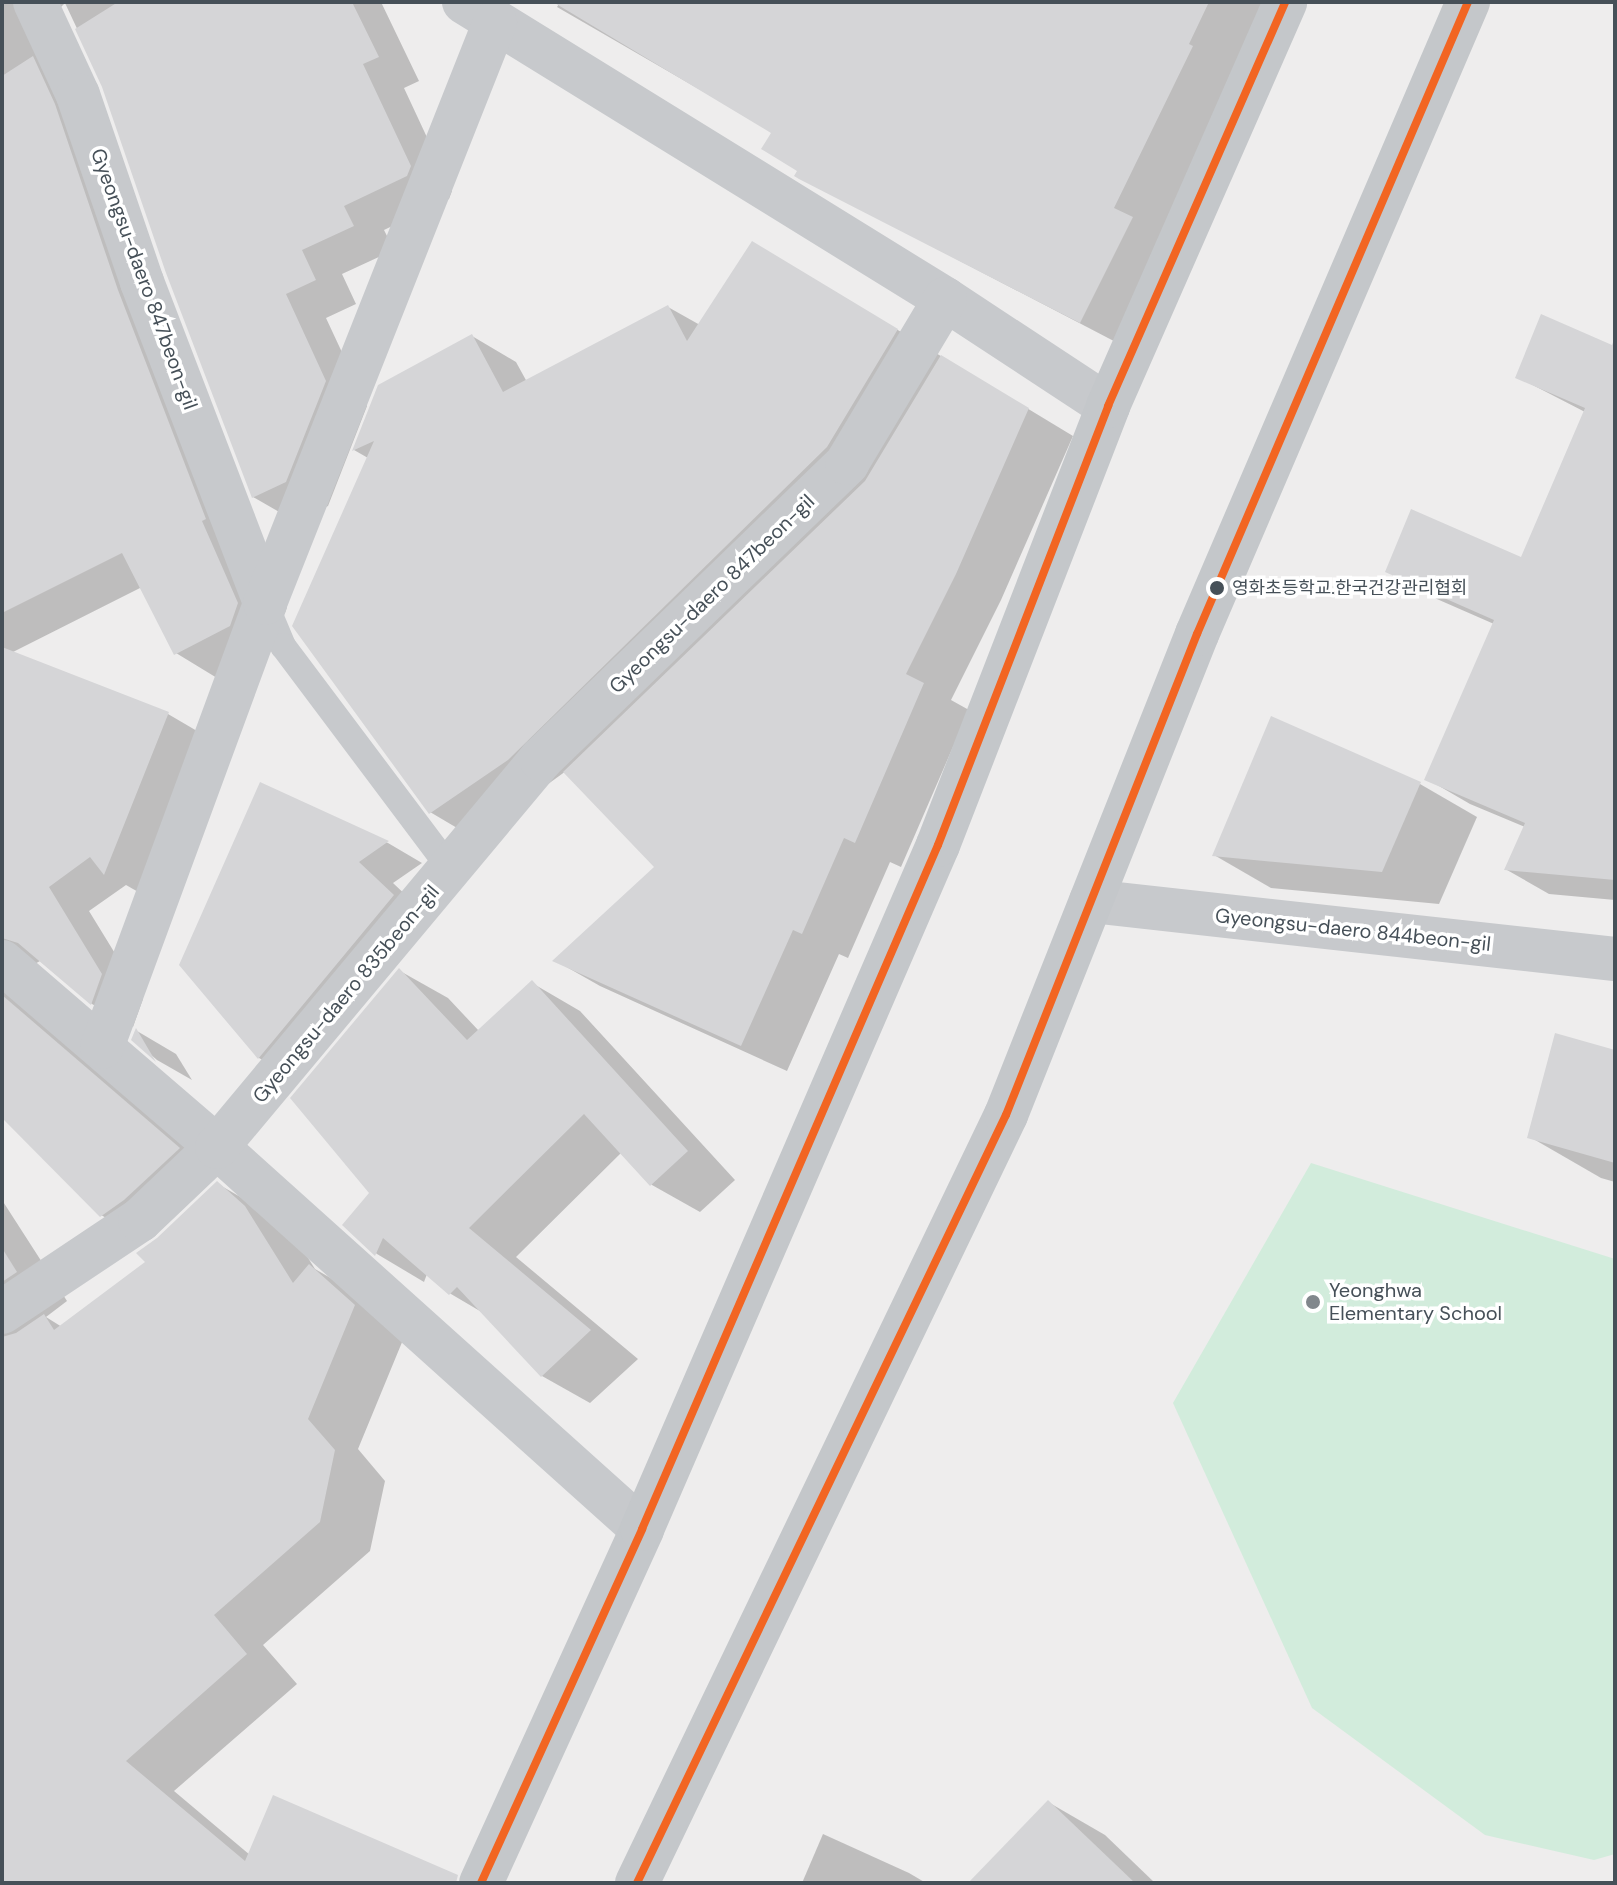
<!DOCTYPE html>
<meta charset="utf-8">
<style>
body{margin:0}
#map{position:relative;width:1617px;height:1885px;overflow:hidden;background:#eeeded;font-family:"DM Sans","Noto Sans KR",sans-serif}
div>[style]{position:absolute}
[style*='--x']{left:calc(var(--x)*1px);top:calc(var(--y)*1px);width:calc(var(--w)*1px);rotate:calc(var(--a)*1deg)}
.green>*{inset:0;background:#d2ecdc}
.shadow>*{inset:0;background:#0003}
.building>*{inset:0;background:#d5d5d7}
.service>*{height:26px;margin:-13px;padding:0 13px;transform-origin:13px;border-radius:13px;background:#c7c9cc}
.minor>*{height:44px;margin:-22px;padding:0 22px;transform-origin:22px;border-radius:22px;background:#c7c9cc}
.primary>*{height:44px;margin:-22px;padding:0 22px;transform-origin:22px;border-radius:22px;background:#c4c7ca}
.bus-1>*{height:8px;margin:-4px;padding:0 4px;transform-origin:4px;border-radius:4px;background:#f26522}
.dots>*{width:22px;height:22px;translate:-50% -50%;box-sizing:border-box;border:4px solid #fff;border-radius:50%}
span{translate:-50% -50%;white-space:nowrap;text-align:center;line-height:1.15;-webkit-text-stroke:7px #fff;paint-order:stroke}
.bus-label{font-size:18px;color:#465058}
.left{translate:0 -50%;text-align:left}
.street-label{font-size:20px;color:#465058}
.poi-label{font-size:20px;color:#465058}
.frame{position:absolute;inset:0;border:4px solid #465058;pointer-events:none}
</style>
<div id="map">
<div class="green">
<div style="clip-path:polygon(1311px 1163px,1615px 1259px,1615px 1854px,1594px 1860px,1485px 1835px,1312px 1708px,1173px 1403px)"></div>
</div>
<div class="shadow">
<div style="clip-path:polygon(2px 2px,381px 2px,419px 81px,404px 88px,452px 191px,449px 199px,384px 230px,394px 250px,342px 274px,356px 304px,326px 318px,367px 406px,328px 506px,295px 521px,253px 497px,104px 86px,65px 3px,56px 12px,279px 628px,217px 678px,176px 653px,142px 587px,11px 653px,168px 714px,209px 738px,147px 897px,126px 885px,89px 911px,143px 999px,133px 1027px,92px 1004px,40px 961px,24px 970px,220px 1173px,143px 1239px,101px 1215px,2px 1115px)"></div>
<div style="clip-path:polygon(560px 2px,1273px 2px,1131px 350px,797px 176px,800px 171px,773px 132px,557px 7px)"></div>
<div style="clip-path:polygon(797px 269px,1073px 436px,1001px 600px,951px 700px,969px 710px,901px 867px,890px 862px,848px 958px,839px 954px,787px 1071px,600px 986px,556px 961px,657px 868px,566px 771px,474px 838px,430px 812px,368px 458px,354px 450px,380px 387px,472px 336px,516px 362px,527px 382px,668px 307px,700px 325px)"></div>
<div style="clip-path:polygon(1615px 349px,1615px 900px,1549px 894px,1507px 870px,1525px 827px,1470px 804px,1427px 779px,1494px 624px,1430px 596px,1387px 571px,1522px 560px,1585px 412px,1517px 377px)"></div>
<div style="clip-path:polygon(1420px 784px,1477px 817px,1439px 904px,1271px 888px,1214px 855px)"></div>
<div style="clip-path:polygon(261px 785px,388px 843px,422px 863px,393px 883px,429px 917px,295px 1078px,259px 1058px)"></div>
<div style="clip-path:polygon(400px 971px,448px 998px,479px 1031px,532px 983px,580px 1011px,735px 1180px,700px 1212px,652px 1185px,622px 1152px,516px 1257px,638px 1359px,590px 1403px,542px 1376px,485px 1314px,451px 1294px,427px 1274px,424px 1282px,377px 1254px,344px 1225px,371px 1193px)"></div>
<div style="clip-path:polygon(137px 1031px,176px 1054px,192px 1080px,157px 1060px,134px 1040px)"></div>
<div style="clip-path:polygon(1615px 1052px,1615px 1182px,1601px 1178px,1530px 1137px)"></div>
<div style="clip-path:polygon(218px 1184px,268px 1213px,295px 1237px,315px 1269px,360px 1295px,405px 1335px,358px 1449px,385px 1481px,370px 1551px,263px 1645px,297px 1684px,174px 1791px,250px 1855px,447px 1883px,2px 1883px,2px 1200px,67px 1301px,46px 1317px,62px 1327px,148px 1262px,158px 1240px)"></div>
<div style="clip-path:polygon(1048px 1802px,1105px 1835px,1155px 1883px,971px 1883px)"></div>
<div style="clip-path:polygon(823px 1834px,909px 1873px,926px 1883px,802px 1883px)"></div>
</div>
<div class="building">
<div style="clip-path:polygon(118px 2px,352px 2px,379px 57px,363px 64px,411px 166px,407px 176px,344px 206px,354px 226px,302px 250px,316px 280px,286px 294px,326px 381px,286px 482px,252px 498px,166px 273px,102px 87px,75px 29px)"></div>
<div style="clip-path:polygon(553px 2px,1209px 2px,1189px 44px,1193px 46px,1114px 208px,1133px 217px,1080px 323px,799px 179px,794px 176px,797px 171px,761px 149px,771px 133px)"></div>
<div style="clip-path:polygon(33px 56px,55px 104px,118px 290px,206px 519px,202px 521px,238px 603px,230px 626px,174px 655px,122px 553px,2px 613px,2px 76px)"></div>
<div style="clip-path:polygon(752px 241px,898px 329px,827px 447px,508px 760px,429px 814px,292px 626px,374px 441px,352px 451px,378px 385px,472px 334px,503px 392px,668px 305px,687px 341px)"></div>
<div style="clip-path:polygon(1541px 314px,1612px 345px,1615px 337px,1615px 880px,1504px 870px,1525px 823px,1424px 780px,1494px 620px,1385px 572px,1411px 509px,1521px 557px,1585px 408px,1515px 378px)"></div>
<div style="clip-path:polygon(941px 355px,1029px 408px,956px 574px,906px 674px,924px 683px,855px 843px,844px 838px,802px 934px,793px 930px,741px 1046px,552px 961px,654px 867px,563px 772px,865px 481px)"></div>
<div style="clip-path:polygon(2px 647px,169px 712px,104px 875px,90px 857px,49px 887px,102px 974px,91px 1005px,18px 943px,2px 938px)"></div>
<div style="clip-path:polygon(1271px 716px,1421px 782px,1382px 872px,1212px 856px)"></div>
<div style="clip-path:polygon(260px 782px,389px 841px,359px 862px,394px 895px,258px 1059px,179px 965px)"></div>
<div style="clip-path:polygon(399px 968px,467px 1040px,532px 980px,688px 1151px,650px 1186px,584px 1114px,469px 1228px,591px 1330px,541px 1377px,457px 1287px,449px 1295px,383px 1238px,375px 1256px,342px 1225px,369px 1193px,290px 1098px)"></div>
<div style="clip-path:polygon(2px 995px,180px 1148px,124px 1200px,100px 1217px,2px 1118px)"></div>
<div style="clip-path:polygon(136px 1028px,156px 1062px,131px 1040px)"></div>
<div style="clip-path:polygon(1555px 1033px,1615px 1050px,1615px 1163px,1527px 1138px)"></div>
<div style="clip-path:polygon(217px 1181px,245px 1206px,293px 1283px,309px 1264px,355px 1305px,308px 1419px,335px 1450px,320px 1522px,214px 1615px,247px 1654px,126px 1761px,245px 1861px,273px 1795px,458px 1875px,456px 1883px,2px 1883px,2px 1337px,16px 1333px,44px 1314px,54px 1330px,145px 1262px,136px 1253px,157px 1238px)"></div>
<div style="clip-path:polygon(2px 1248px,17px 1272px,2px 1282px)"></div>
<div style="clip-path:polygon(1048px 1800px,1135px 1883px,968px 1883px)"></div>
</div>
<div class="service">
<div style="--x:265;--y:603;--w:47;--a:67.3"></div>
<div style="--x:283;--y:646;--w:280;--a:53.1"></div>
</div>
<div class="minor">
<div style="--x:35;--y:2;--w:102;--a:65.2"></div>
<div style="--x:78;--y:95;--w:198;--a:71.1"></div>
<div style="--x:142;--y:282;--w:344;--a:69"></div>
<div style="--x:464;--y:2;--w:565;--a:31.69"></div>
<div style="--x:945;--y:299;--w:195;--a:33.3"></div>
<div style="--x:1091;--y:901;--w:527;--a:6.32"></div>
<div style="--x:2;--y:962;--w:284;--a:40.7"></div>
<div style="--x:217;--y:1147;--w:571;--a:41.95"></div>
<div style="--x:102;--y:1047;--w:473;--a:-69.8"></div>
<div style="--x:265;--y:603;--w:625;--a:-68.4"></div>
<div style="--x:2;--y:1312;--w:166;--a:-33.7"></div>
<div style="--x:140;--y:1220;--w:106;--a:-43.5"></div>
<div style="--x:217;--y:1147;--w:505;--a:-50.14"></div>
<div style="--x:541;--y:759;--w:426;--a:-44"></div>
<div style="--x:847;--y:463;--w:191;--a:-59.1"></div>
</div>
<div class="primary">
<div style="--x:481;--y:1883;--w:389;--a:-65.5"></div>
<div style="--x:642;--y:1529;--w:745;--a:-66.6"></div>
<div style="--x:938;--y:845;--w:471;--a:-68.8"></div>
<div style="--x:1108;--y:406;--w:441;--a:-66.3"></div>
<div style="--x:637;--y:1883;--w:852;--a:-64.34"></div>
<div style="--x:1006;--y:1115;--w:518;--a:-68.34"></div>
<div style="--x:1197;--y:634;--w:688;--a:-66.79"></div>
</div>
<div class="bus-1">
<div style="--x:481;--y:1883;--w:389;--a:-65.5"></div>
<div style="--x:642;--y:1529;--w:745;--a:-66.6"></div>
<div style="--x:938;--y:845;--w:471;--a:-68.8"></div>
<div style="--x:1108;--y:406;--w:441;--a:-66.3"></div>
<div style="--x:637;--y:1883;--w:852;--a:-64.34"></div>
<div style="--x:1006;--y:1115;--w:518;--a:-68.34"></div>
<div style="--x:1197;--y:634;--w:688;--a:-66.79"></div>
</div>
<div class="dots">
<div style="left:1217px;top:588px;background:#465058"></div>
<div style="left:1313px;top:1302px;background:#81878c"></div>
</div>
<div class="bus-label">
<span class="left" style="left:1232px;top:588px">영화초등학교.한국건강관리협회</span>
</div>
<div class="street-label">
<span style="left:144px;top:279px;rotate:70deg">Gyeongsu-daero 847beon-gil</span>
<span style="left:712px;top:594px;rotate:-44deg">Gyeongsu-daero 847beon-gil</span>
<span style="left:1353px;top:930px;rotate:6deg">Gyeongsu-daero 844beon-gil</span>
<span style="left:346px;top:994px;rotate:-50deg">Gyeongsu-daero 835beon-gil</span>
</div>
<div class="poi-label">
<span class="left" style="left:1329px;top:1302px">Yeonghwa<br>Elementary School</span>
</div>
<div class="frame"></div>
</div>
